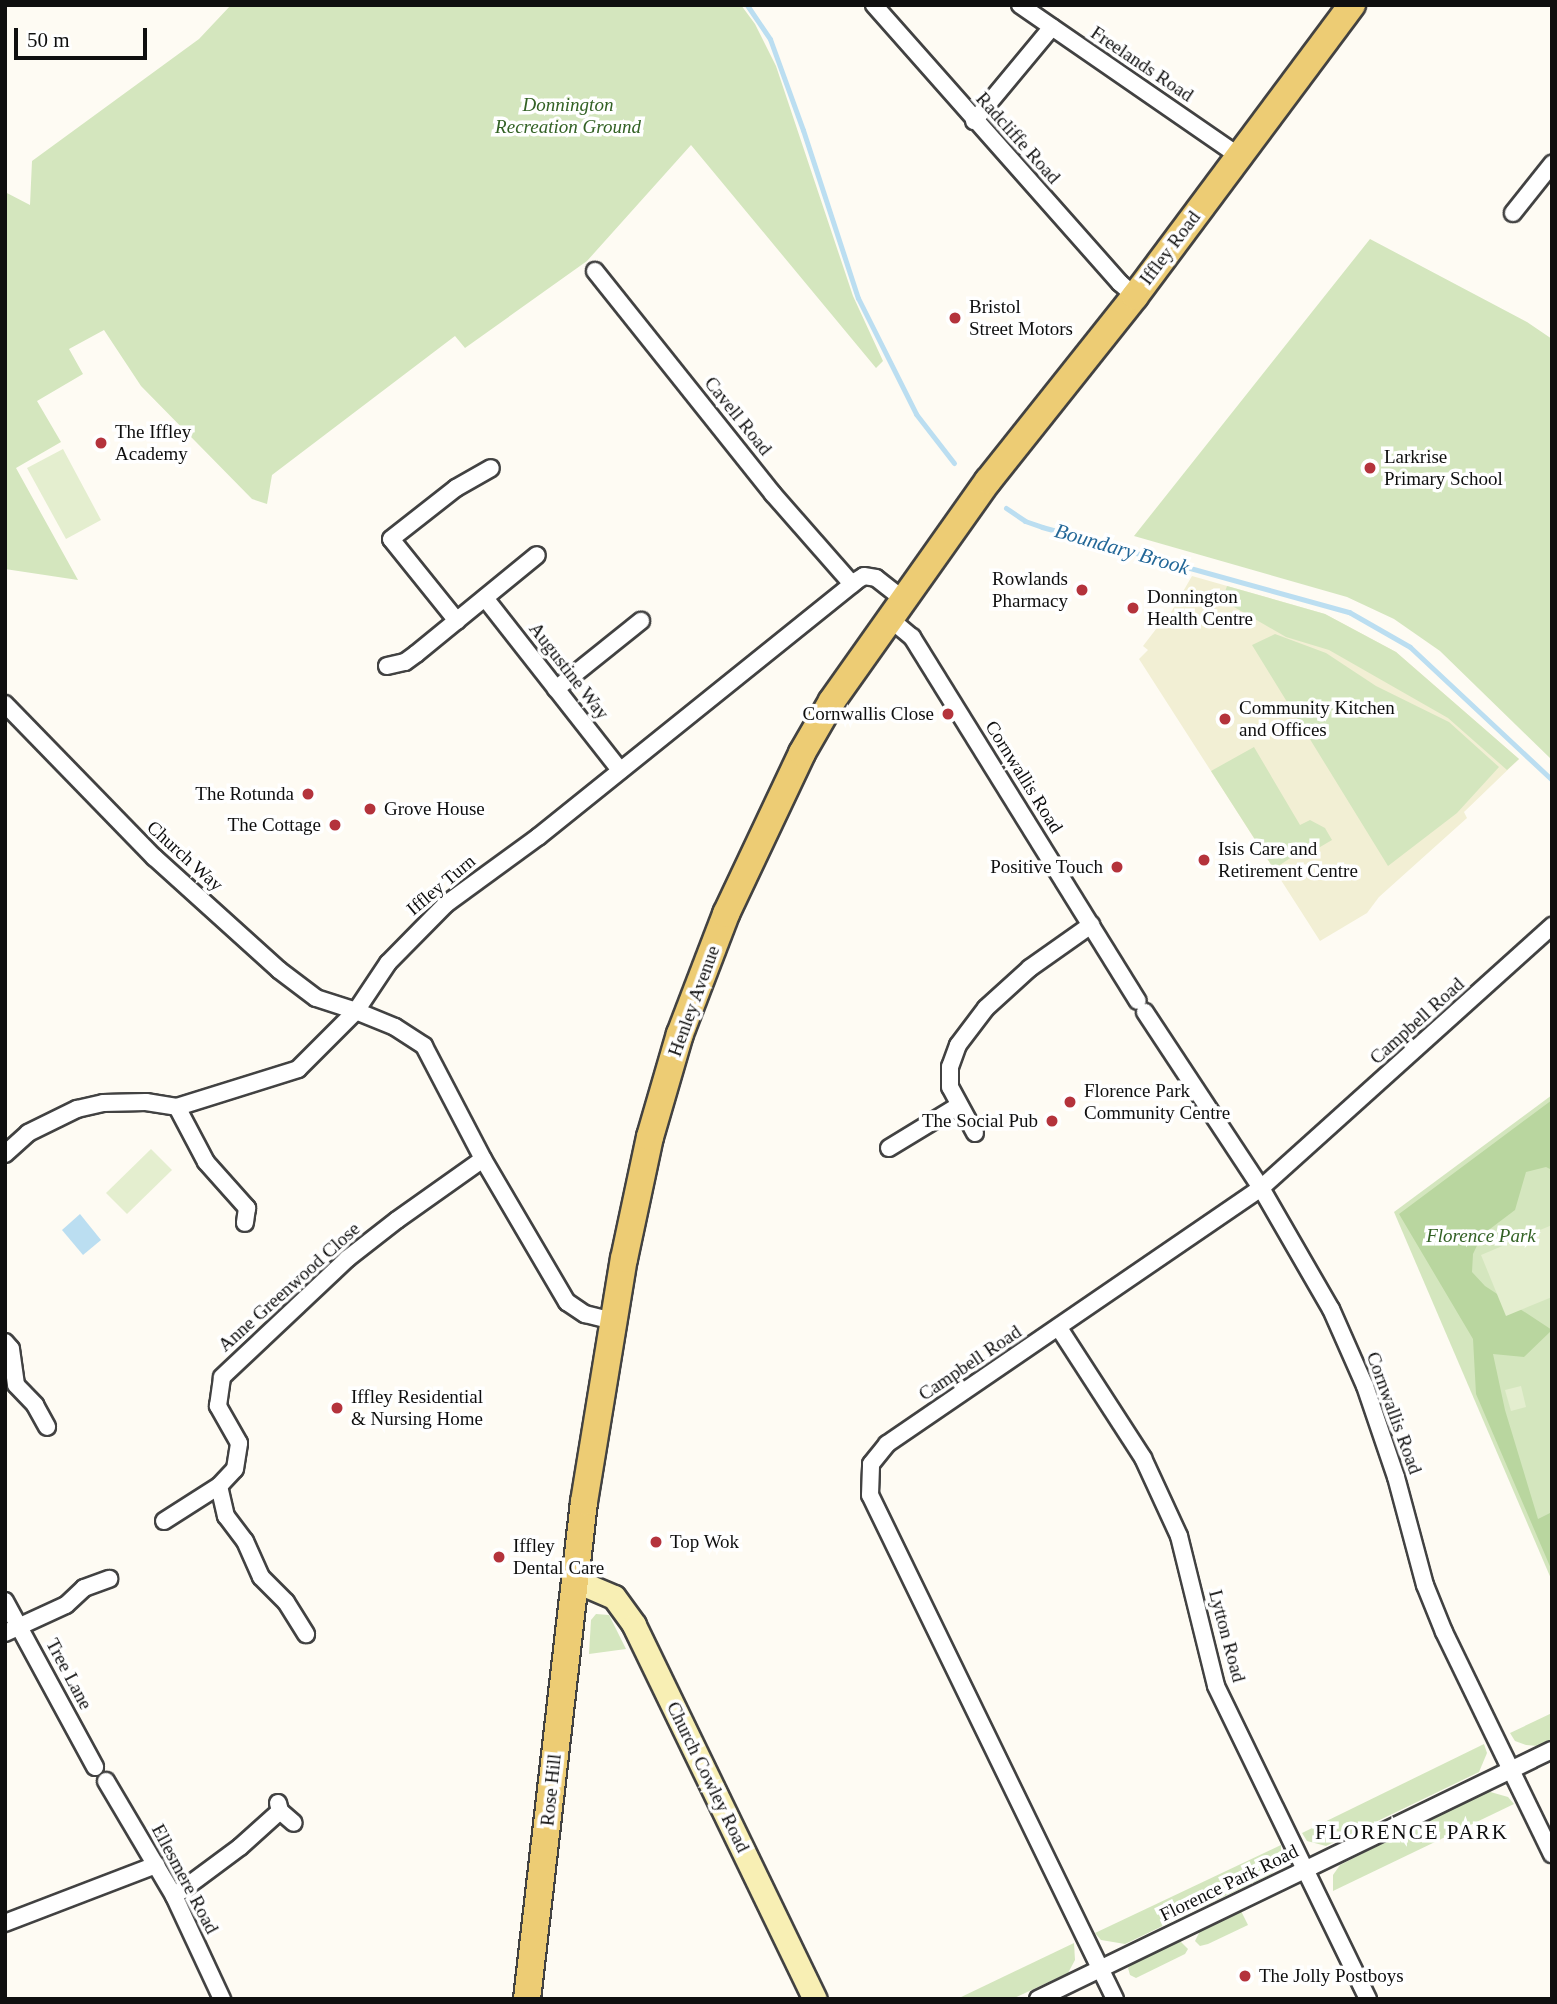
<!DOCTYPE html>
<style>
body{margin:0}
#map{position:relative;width:1557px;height:2004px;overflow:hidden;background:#fefbf3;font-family:"Times New Roman",serif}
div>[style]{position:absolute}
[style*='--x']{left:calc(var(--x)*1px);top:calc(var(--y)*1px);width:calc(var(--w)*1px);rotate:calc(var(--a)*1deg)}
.farmland>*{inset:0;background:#f2efd4}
.green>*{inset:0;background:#d4e6be}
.forest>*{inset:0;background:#b9d69f}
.pitch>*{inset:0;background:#e4eecf}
.water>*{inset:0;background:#bbdef1}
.stream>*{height:5px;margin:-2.5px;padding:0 2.5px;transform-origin:2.5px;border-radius:2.5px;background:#bbdef1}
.roads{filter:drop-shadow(2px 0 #424242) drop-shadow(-2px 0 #424242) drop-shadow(0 2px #424242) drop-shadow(0 -2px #424242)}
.minor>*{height:16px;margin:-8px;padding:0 8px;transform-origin:8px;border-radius:8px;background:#fff}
.secondary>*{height:23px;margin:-11.5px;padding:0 11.5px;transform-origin:11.5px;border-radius:11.5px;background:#f8efb4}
.primary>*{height:26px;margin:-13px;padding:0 13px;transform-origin:13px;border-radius:13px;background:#edcc74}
.dots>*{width:19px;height:19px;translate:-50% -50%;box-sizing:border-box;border:4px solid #fff;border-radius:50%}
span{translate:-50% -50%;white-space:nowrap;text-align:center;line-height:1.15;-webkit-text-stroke:7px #fff;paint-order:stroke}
.street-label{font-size:19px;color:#0f0f0f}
.park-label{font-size:19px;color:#336225;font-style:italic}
.poi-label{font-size:19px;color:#0f0f0f}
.left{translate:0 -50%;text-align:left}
.right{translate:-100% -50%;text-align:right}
.water-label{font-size:21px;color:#236797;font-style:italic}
.neighbourhood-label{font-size:21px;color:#0f0f0f;letter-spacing:2px}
.frame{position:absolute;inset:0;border:7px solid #0f0f0f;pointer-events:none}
.scale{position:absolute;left:14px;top:28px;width:133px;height:32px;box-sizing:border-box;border:4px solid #0f0f0f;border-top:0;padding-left:9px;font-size:21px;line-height:24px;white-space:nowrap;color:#0f0f0f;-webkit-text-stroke:5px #fff;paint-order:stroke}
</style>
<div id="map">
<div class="farmland">
<div style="clip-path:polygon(1192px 576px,1325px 614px,1396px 652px,1519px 759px,1464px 812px,1467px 818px,1379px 897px,1367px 913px,1320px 941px,1139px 659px,1148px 650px,1143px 646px,1163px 620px,1166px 621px)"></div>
</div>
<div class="green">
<div style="clip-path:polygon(231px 5px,741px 5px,755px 24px,776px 66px,853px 296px,883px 361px,876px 368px,691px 145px,587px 261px,465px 348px,455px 336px,272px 475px,267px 504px,252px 499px,141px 386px,104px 330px,69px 349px,83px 374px,37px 401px,61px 442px,16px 468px,78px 580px,5px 569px,5px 192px,30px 205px,32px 161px,199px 39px)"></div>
<div style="clip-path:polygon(1370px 239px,1527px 322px,1552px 339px,1552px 760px,1440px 651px,1394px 619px,1347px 597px,1134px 536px)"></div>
<div style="clip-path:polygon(1227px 586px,1325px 614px,1396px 652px,1519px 759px,1507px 770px,1448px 718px,1329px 650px,1286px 637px,1222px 600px)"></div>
<div style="clip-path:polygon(1275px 634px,1326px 653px,1376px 686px,1449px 722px,1499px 767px,1457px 813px,1388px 866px,1252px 645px)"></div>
<div style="clip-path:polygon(1254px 747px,1300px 825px,1310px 820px,1325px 828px,1332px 840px,1315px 850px,1311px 844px,1274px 869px,1211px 771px)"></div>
<div style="clip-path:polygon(1552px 1095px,1552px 1581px,1394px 1212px)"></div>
<div style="clip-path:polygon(596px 1614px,609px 1615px,626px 1649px,589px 1654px,591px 1620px)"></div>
<div style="clip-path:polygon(1552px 1713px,1552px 1740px,1538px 1746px,1526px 1745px,1515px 1741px,1510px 1733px)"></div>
<div style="clip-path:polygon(1484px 1744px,1487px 1753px,1479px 1772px,1326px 1846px,1307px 1841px,1302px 1833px)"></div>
<div style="clip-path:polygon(1487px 1791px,1508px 1797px,1514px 1804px,1333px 1891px,1333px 1875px,1340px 1865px)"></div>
<div style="clip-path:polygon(1281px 1845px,1281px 1865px,1271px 1874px,1125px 1944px,1101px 1940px,1095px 1933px)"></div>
<div style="clip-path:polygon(1241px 1911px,1248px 1925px,1208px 1944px,1200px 1946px,1195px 1941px,1201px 1929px)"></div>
<div style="clip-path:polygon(1180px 1941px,1188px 1949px,1185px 1954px,1136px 1978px,1130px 1975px,1128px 1968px,1132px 1964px)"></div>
<div style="clip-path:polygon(1074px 1943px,1075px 1960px,1068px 1973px,1012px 1999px,957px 1999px)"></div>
</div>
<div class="forest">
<div style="clip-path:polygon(1552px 1100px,1552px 1170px,1546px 1167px,1526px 1172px,1515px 1210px,1482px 1235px,1473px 1254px,1472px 1272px,1485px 1286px,1552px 1330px,1524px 1357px,1493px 1354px,1505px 1410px,1538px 1519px,1552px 1512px,1552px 1571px,1476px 1394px,1473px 1339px,1399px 1214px)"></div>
</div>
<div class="pitch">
<div style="clip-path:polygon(63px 449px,101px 520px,66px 539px,27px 468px)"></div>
<div style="clip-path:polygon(151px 1149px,172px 1170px,127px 1214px,106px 1193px)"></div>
<div style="clip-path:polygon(1552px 1225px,1552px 1297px,1506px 1316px,1481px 1255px)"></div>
<div style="clip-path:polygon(1521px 1386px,1526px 1407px,1511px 1411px,1505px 1390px)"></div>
</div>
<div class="water">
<div style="clip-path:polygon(80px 1214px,101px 1240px,83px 1255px,62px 1230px)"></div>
</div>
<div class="stream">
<div style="--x:747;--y:5;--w:41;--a:55.9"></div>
<div style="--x:770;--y:39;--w:97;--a:70.1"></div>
<div style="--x:803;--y:130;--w:177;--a:71.9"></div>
<div style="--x:858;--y:298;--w:130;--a:63.4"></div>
<div style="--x:916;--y:414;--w:62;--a:52.2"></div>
<div style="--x:1006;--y:508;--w:23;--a:34"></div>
<div style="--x:1025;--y:521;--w:18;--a:19"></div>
<div style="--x:1042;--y:527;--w:319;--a:15.5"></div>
<div style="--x:1349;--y:612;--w:70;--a:29.8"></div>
<div style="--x:1410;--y:647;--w:195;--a:43.1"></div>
</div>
<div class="roads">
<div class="minor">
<div style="--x:874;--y:5;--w:371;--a:48.5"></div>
<div style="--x:1120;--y:283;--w:20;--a:41"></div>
<div style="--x:1020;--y:5;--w:267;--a:34.6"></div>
<div style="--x:974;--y:121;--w:122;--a:-50.3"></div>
<div style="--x:1513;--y:213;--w:63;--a:-51.5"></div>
<div style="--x:595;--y:271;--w:285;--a:51.4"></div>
<div style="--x:773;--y:494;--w:120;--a:48.7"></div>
<div style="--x:485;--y:598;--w:219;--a:51.9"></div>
<div style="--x:889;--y:618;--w:30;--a:40"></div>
<div style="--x:912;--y:637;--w:428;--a:58.2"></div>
<div style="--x:457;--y:621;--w:105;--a:-128.8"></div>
<div style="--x:391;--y:539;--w:83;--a:-38.1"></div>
<div style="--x:456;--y:488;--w:40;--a:-29.7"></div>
<div style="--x:387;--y:666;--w:18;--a:-13"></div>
<div style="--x:405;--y:662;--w:14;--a:-36"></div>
<div style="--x:416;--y:654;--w:156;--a:-39.3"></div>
<div style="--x:556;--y:689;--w:109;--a:-38.7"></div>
<div style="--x:5;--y:704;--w:214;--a:45.8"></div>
<div style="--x:154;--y:857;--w:169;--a:42.1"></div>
<div style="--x:279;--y:970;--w:46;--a:37.1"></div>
<div style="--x:316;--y:998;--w:42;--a:18"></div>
<div style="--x:356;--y:1011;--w:42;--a:22.3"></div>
<div style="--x:395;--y:1027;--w:35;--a:33"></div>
<div style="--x:424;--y:1046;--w:127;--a:62.4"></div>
<div style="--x:483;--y:1159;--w:166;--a:59.6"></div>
<div style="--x:567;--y:1302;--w:22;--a:34"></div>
<div style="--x:585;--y:1314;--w:30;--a:14"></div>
<div style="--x:1145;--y:1012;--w:211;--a:56.6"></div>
<div style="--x:1261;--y:1188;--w:140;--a:60"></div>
<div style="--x:1331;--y:1309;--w:84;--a:66.2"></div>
<div style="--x:1365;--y:1386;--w:96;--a:71.2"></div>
<div style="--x:1396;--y:1477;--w:112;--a:75"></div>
<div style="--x:1425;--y:1585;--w:51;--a:68"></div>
<div style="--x:1444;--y:1632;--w:247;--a:64.1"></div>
<div style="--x:177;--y:1107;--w:62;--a:62.2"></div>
<div style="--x:206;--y:1162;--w:62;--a:48.3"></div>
<div style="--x:247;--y:1208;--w:15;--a:98"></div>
<div style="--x:975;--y:1133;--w:52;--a:-118.5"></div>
<div style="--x:950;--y:1087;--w:20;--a:-90"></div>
<div style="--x:950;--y:1067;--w:23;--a:-70"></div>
<div style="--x:958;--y:1045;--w:46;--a:-52.9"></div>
<div style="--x:986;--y:1008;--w:59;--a:-42.3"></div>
<div style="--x:1030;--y:968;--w:75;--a:-35.2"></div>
<div style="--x:889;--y:1148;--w:81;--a:-31.3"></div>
<div style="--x:5;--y:1154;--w:31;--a:-42"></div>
<div style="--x:28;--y:1133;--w:55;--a:-26.1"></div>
<div style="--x:77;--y:1109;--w:27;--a:-13"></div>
<div style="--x:103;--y:1103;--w:43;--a:-1.3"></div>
<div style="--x:146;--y:1102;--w:31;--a:9"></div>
<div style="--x:177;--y:1107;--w:127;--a:-17.4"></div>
<div style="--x:298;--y:1069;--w:82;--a:-45"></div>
<div style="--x:356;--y:1011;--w:58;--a:-56.3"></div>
<div style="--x:388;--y:963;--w:83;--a:-45.5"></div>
<div style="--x:446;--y:904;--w:114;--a:-36.1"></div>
<div style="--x:538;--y:837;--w:408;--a:-38.8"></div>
<div style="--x:856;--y:581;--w:9;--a:-32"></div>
<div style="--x:864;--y:576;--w:12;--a:9"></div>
<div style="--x:876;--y:578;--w:34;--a:38"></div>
<div style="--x:1059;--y:1328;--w:155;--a:57.1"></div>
<div style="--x:1143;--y:1458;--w:86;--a:65.2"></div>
<div style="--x:1179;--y:1536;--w:154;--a:76.1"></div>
<div style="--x:1216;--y:1686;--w:348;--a:64.1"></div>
<div style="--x:5;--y:1342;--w:9;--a:49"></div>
<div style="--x:11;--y:1349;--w:36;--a:82"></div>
<div style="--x:16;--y:1385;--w:28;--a:46"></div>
<div style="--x:35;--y:1405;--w:25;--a:61"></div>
<div style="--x:219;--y:1486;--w:31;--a:77"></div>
<div style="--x:226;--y:1516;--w:31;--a:53"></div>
<div style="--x:245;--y:1541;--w:39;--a:66"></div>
<div style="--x:261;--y:1577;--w:35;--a:45"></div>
<div style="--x:286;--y:1602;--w:38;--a:58"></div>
<div style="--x:164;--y:1521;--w:65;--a:-32.5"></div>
<div style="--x:219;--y:1486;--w:23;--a:-47"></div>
<div style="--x:235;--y:1469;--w:26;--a:-81"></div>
<div style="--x:239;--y:1443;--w:43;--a:-119.6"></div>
<div style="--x:218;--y:1406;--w:29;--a:-82"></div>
<div style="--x:222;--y:1377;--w:172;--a:-43.3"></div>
<div style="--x:347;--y:1259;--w:63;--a:-38"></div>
<div style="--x:397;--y:1220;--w:105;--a:-35.3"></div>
<div style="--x:5;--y:1601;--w:189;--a:61.5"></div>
<div style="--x:5;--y:1633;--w:67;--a:-24.7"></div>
<div style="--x:66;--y:1605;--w:25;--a:-43"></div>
<div style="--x:84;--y:1588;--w:27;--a:-20"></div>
<div style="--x:106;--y:1781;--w:134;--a:59.4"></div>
<div style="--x:174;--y:1896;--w:114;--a:65"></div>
<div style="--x:278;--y:1803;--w:8;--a:76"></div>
<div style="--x:280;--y:1811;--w:18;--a:41"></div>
<div style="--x:174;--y:1896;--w:82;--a:-36.6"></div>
<div style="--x:240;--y:1847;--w:54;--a:-42"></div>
<div style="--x:5;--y:1923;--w:162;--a:-21"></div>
<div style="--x:1038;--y:1999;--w:571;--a:-25.85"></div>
<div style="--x:1115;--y:1999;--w:560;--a:-115.92"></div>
<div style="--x:870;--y:1495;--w:31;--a:-88"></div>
<div style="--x:871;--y:1464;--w:26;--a:-51"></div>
<div style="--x:887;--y:1444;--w:453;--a:-34.4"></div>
<div style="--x:1261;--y:1188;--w:392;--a:-42"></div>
</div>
<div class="secondary">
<div style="--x:574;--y:1580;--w:43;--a:23"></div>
<div style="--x:614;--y:1597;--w:34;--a:54"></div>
<div style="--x:634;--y:1625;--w:415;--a:64.2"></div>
</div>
<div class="primary">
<div style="--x:527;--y:1999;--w:500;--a:-83.46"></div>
<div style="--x:584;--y:1502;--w:246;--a:-80.7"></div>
<div style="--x:624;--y:1259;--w:125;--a:-78"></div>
<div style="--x:650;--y:1137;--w:107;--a:-73.8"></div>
<div style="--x:680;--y:1034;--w:129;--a:-69"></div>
<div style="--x:726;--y:914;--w:178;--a:-64.7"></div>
<div style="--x:802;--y:753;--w:60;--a:-60"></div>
<div style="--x:832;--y:701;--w:270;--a:-54.7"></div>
<div style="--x:988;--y:481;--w:236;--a:-51.5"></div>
<div style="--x:1135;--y:296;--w:363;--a:-53.3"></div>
</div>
</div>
<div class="dots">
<div style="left:955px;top:318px;background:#b4333c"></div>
<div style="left:101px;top:443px;background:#b4333c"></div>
<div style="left:1370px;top:468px;background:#b4333c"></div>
<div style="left:1082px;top:590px;background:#b4333c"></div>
<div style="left:1133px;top:608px;background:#b4333c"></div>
<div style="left:948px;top:714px;background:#b4333c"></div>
<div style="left:1225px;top:719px;background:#b4333c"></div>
<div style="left:308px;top:794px;background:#b4333c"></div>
<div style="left:370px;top:809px;background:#b4333c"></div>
<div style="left:335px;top:825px;background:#b4333c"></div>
<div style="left:1204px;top:860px;background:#b4333c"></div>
<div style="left:1117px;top:867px;background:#b4333c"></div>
<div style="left:1070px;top:1102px;background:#b4333c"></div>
<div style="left:1052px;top:1121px;background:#b4333c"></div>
<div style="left:337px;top:1408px;background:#b4333c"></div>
<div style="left:656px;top:1542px;background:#b4333c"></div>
<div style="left:499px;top:1557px;background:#b4333c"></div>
<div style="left:1245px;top:1976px;background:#b4333c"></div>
</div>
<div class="street-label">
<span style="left:1142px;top:64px;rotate:34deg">Freelands Road</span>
<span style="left:1018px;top:138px;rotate:48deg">Radcliffe Road</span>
<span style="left:1170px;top:248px;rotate:-53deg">Iffley Road</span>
<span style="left:738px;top:416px;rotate:51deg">Cavell Road</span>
<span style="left:569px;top:671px;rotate:52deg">Augustine Way</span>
<span style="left:1024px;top:777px;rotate:58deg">Cornwallis Road</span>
<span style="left:185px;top:856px;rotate:42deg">Church Way</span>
<span style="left:441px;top:885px;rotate:-40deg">Iffley Turn</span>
<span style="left:694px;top:1001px;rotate:-70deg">Henley Avenue</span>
<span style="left:1417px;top:1021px;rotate:-42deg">Campbell Road</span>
<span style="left:289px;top:1287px;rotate:-42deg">Anne Greenwood Close</span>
<span style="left:970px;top:1363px;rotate:-34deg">Campbell Road</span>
<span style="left:1394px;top:1413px;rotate:70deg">Cornwallis Road</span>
<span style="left:1227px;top:1636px;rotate:75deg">Lytton Road</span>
<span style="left:69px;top:1674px;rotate:62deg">Tree Lane</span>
<span style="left:708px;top:1777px;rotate:64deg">Church Cowley Road</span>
<span style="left:551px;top:1790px;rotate:-84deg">Rose Hill</span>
<span style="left:185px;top:1879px;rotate:62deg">Ellesmere Road</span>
<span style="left:1229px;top:1883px;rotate:-26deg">Florence Park Road</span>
</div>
<div class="park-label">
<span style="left:568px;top:116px">Donnington<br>Recreation Ground</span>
<span style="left:1481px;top:1236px">Florence Park</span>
</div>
<div class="poi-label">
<span class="left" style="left:969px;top:318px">Bristol<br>Street Motors</span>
<span class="left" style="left:115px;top:443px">The Iffley<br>Academy</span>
<span class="left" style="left:1384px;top:468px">Larkrise<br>Primary School</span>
<span class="right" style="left:1068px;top:590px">Rowlands<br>Pharmacy</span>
<span class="left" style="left:1147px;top:608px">Donnington<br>Health Centre</span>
<span class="left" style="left:1239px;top:719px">Community Kitchen<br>and Offices</span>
<span class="right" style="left:934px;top:714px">Cornwallis Close</span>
<span class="right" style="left:294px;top:794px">The Rotunda</span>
<span class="left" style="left:384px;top:809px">Grove House</span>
<span class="right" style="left:321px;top:825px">The Cottage</span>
<span class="left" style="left:1218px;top:860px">Isis Care and<br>Retirement Centre</span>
<span class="right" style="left:1103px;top:867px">Positive Touch</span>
<span class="left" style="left:1084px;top:1102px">Florence Park<br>Community Centre</span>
<span class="right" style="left:1038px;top:1121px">The Social Pub</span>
<span class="left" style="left:351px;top:1408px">Iffley Residential<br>&amp; Nursing Home</span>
<span class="left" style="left:670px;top:1542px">Top Wok</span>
<span class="left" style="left:513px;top:1557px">Iffley<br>Dental Care</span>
<span class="left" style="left:1259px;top:1976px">The Jolly Postboys</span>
</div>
<div class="water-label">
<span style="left:1122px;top:549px;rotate:16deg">Boundary Brook</span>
</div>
<div class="neighbourhood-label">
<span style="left:1412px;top:1832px">FLORENCE PARK</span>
</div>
<div class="frame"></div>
<div class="scale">50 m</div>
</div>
